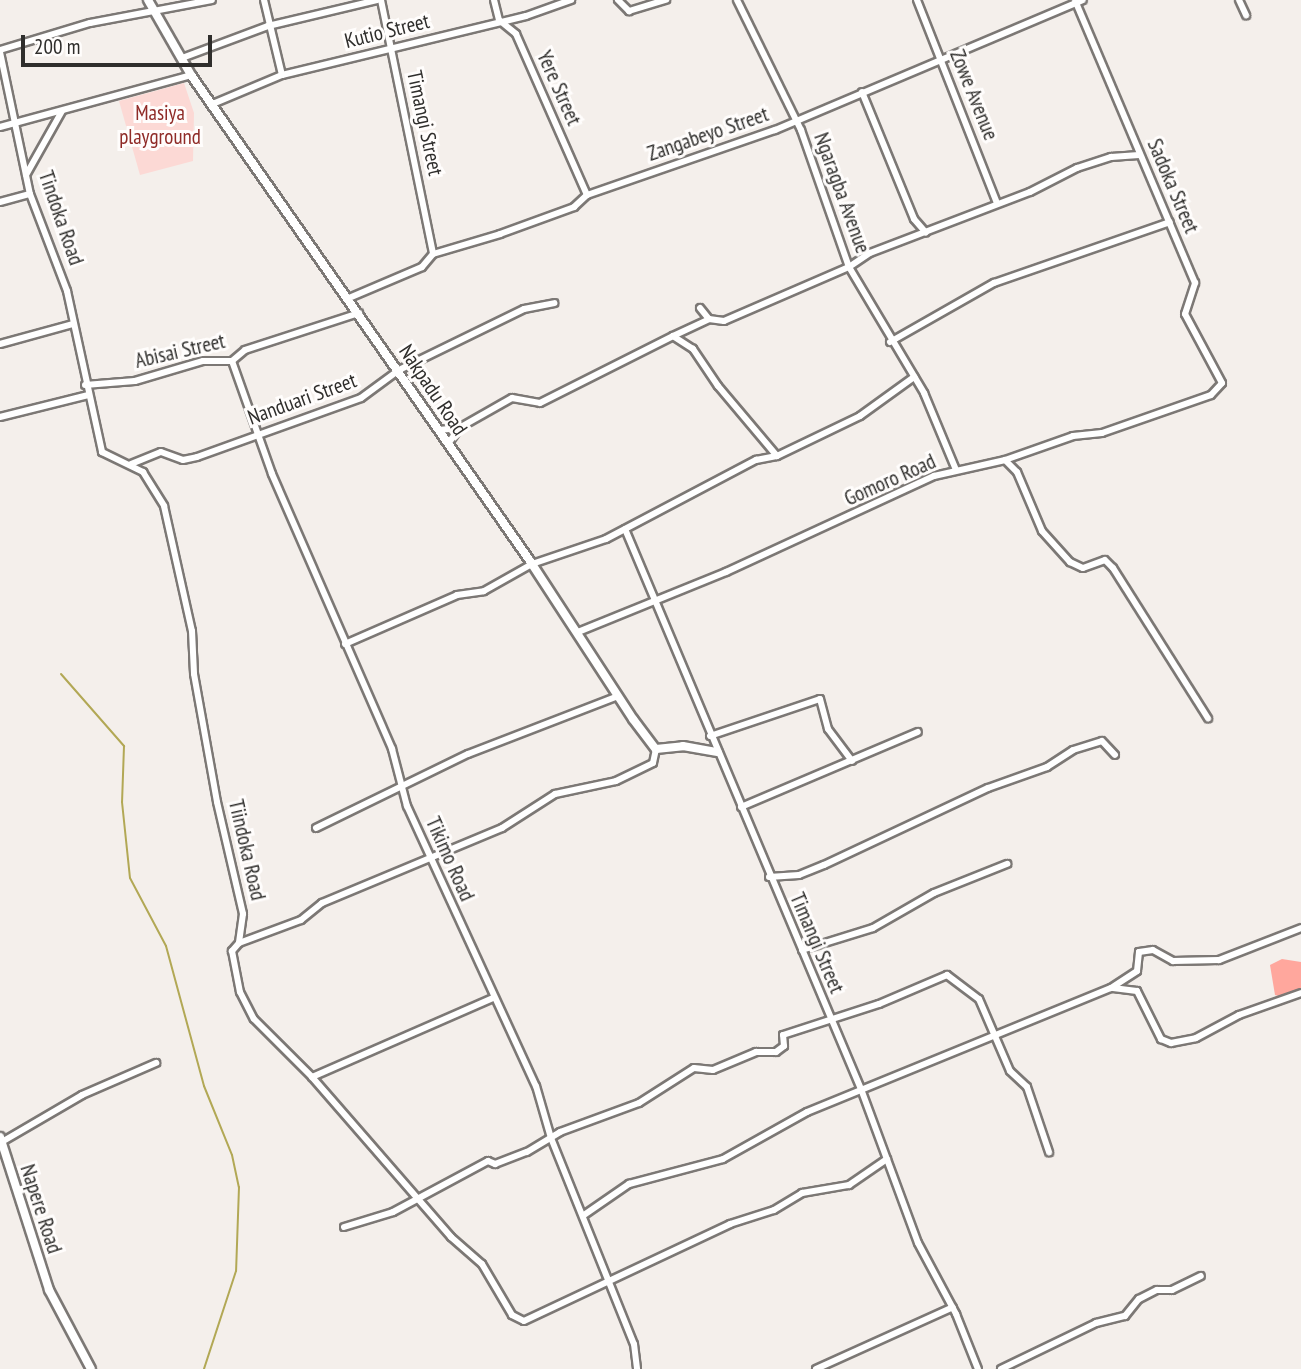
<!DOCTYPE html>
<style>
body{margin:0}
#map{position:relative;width:1301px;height:1369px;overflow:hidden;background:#f4efeb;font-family:"PT Sans Narrow",sans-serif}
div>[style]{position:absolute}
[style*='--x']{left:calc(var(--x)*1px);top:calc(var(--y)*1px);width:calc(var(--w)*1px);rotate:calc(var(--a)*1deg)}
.green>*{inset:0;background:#fcd9d5}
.forest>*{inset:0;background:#ffa79d}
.stream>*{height:2px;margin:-1px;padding:0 1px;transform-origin:1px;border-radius:1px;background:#b2a855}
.roads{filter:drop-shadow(2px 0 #7c7875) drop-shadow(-2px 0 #7c7875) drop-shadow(0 2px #7c7875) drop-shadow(0 -2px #7c7875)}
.minor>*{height:6px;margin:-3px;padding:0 3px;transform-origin:3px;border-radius:3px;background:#fff}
.tertiary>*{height:8px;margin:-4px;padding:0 4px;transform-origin:4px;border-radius:4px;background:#fff}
span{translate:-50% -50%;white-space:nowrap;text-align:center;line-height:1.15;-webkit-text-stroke:6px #fffdfc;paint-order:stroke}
.street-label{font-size:21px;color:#2f2e2c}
.park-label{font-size:21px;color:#8f2b27}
.scale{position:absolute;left:21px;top:35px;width:191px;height:32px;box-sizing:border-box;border:4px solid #2f2e2c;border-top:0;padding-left:9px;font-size:21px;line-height:24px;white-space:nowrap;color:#2f2e2c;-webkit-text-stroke:5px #fffdfc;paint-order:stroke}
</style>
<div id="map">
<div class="green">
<div style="clip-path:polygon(184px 83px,194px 113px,193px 161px,140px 175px,119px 101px)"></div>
</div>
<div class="forest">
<div style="clip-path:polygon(1282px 959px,1301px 962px,1301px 990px,1282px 997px,1275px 995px,1270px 965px)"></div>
</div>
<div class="stream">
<div style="--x:61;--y:674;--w:96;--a:48.8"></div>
<div style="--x:124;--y:746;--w:56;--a:92"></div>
<div style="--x:122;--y:802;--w:76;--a:84"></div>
<div style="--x:130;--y:878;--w:77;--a:62.1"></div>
<div style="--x:166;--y:946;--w:145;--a:74.8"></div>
<div style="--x:204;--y:1086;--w:74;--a:67.9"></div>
<div style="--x:232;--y:1155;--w:33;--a:78"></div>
<div style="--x:239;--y:1187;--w:84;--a:92"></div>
<div style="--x:236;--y:1271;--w:103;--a:108.1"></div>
</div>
<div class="roads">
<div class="minor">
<div style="--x:264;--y:0;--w:77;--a:76.5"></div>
<div style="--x:381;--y:0;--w:259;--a:78.4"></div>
<div style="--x:494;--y:0;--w:21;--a:76"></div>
<div style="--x:499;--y:20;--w:22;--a:39"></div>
<div style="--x:516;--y:34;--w:176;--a:66.2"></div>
<div style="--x:618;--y:0;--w:16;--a:45"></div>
<div style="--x:629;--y:11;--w:39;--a:-17"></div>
<div style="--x:737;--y:0;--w:145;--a:63.8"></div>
<div style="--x:801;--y:130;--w:145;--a:70.7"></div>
<div style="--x:849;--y:267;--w:147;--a:59.2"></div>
<div style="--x:924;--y:393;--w:83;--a:67.4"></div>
<div style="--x:917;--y:0;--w:218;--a:68.5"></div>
<div style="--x:1239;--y:0;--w:17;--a:65"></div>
<div style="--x:0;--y:50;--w:94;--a:-16.7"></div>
<div style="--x:90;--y:23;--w:124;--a:-10.7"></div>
<div style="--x:0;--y:52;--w:145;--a:78.1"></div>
<div style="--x:30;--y:194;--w:104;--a:69.1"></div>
<div style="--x:67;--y:291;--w:165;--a:77.7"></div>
<div style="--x:102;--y:452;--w:46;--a:26"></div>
<div style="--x:143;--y:472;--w:40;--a:58"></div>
<div style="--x:164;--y:506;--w:128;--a:77.4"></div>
<div style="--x:192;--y:631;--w:43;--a:87.3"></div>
<div style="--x:194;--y:674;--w:130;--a:79.8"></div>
<div style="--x:217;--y:802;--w:115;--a:76.9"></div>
<div style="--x:243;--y:914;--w:29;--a:98"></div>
<div style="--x:239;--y:943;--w:11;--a:131"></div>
<div style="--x:232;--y:951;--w:42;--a:79"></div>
<div style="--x:240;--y:992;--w:30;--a:63"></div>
<div style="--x:254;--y:1019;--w:82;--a:45"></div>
<div style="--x:312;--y:1077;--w:212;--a:49"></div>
<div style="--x:451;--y:1237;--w:41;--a:41.1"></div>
<div style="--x:482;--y:1264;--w:59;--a:59.5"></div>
<div style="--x:512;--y:1315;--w:13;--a:27"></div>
<div style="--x:524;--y:1321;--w:228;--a:-25.2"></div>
<div style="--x:730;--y:1224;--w:46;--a:-17.7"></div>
<div style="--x:774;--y:1210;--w:33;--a:-31"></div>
<div style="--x:802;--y:1193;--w:48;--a:-9.7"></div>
<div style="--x:849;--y:1185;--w:46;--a:-34.4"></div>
<div style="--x:182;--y:58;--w:92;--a:-20.4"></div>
<div style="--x:268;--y:26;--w:112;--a:-13.4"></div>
<div style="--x:862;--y:92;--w:137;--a:67.7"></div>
<div style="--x:914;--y:219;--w:18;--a:49"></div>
<div style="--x:215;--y:103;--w:73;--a:-22.7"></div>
<div style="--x:282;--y:75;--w:251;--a:-13.6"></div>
<div style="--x:526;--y:16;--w:48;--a:-19.6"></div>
<div style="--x:0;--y:127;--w:198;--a:-15.2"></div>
<div style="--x:26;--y:175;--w:73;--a:-60.6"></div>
<div style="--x:0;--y:202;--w:31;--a:-15"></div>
<div style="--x:349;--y:298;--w:79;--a:-23"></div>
<div style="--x:422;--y:267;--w:17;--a:-50"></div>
<div style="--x:433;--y:254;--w:70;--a:-16.6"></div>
<div style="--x:500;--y:234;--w:79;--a:-20"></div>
<div style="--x:574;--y:207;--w:18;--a:-43"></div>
<div style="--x:587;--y:195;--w:199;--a:-19.1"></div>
<div style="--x:775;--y:130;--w:334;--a:-22.9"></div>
<div style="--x:700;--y:308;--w:14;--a:51"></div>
<div style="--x:709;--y:319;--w:15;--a:8"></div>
<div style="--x:724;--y:321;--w:136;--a:-23.4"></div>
<div style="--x:849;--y:267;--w:25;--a:-34"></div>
<div style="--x:870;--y:253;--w:171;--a:-20.9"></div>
<div style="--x:1030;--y:192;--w:53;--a:-27.1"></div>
<div style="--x:1077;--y:168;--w:36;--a:-18"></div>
<div style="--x:1111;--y:157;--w:28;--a:-4"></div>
<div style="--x:890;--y:342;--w:120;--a:-29.6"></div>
<div style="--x:994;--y:283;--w:186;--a:-19.1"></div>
<div style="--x:0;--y:344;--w:76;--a:-15.3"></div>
<div style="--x:232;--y:361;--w:120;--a:70.5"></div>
<div style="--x:272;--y:474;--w:300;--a:66.4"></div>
<div style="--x:392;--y:749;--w:59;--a:75.3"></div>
<div style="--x:407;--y:806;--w:308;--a:65.3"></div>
<div style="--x:536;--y:1086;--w:54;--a:73.9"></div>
<div style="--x:551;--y:1138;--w:222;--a:68.1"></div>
<div style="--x:634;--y:1344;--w:25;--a:83"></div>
<div style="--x:85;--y:385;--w:50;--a:-4.6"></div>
<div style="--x:135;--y:381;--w:71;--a:-16.4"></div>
<div style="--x:203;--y:361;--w:29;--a:0"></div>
<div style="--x:232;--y:361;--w:17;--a:-40"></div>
<div style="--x:245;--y:350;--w:120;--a:-18"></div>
<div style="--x:0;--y:417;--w:91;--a:-14"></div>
<div style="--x:439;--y:430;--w:20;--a:-6"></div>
<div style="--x:448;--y:444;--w:19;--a:-55"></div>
<div style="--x:459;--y:428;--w:61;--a:-29.5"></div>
<div style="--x:512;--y:398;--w:28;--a:10"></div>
<div style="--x:540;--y:403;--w:149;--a:-26.7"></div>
<div style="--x:777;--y:456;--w:92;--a:-25.7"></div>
<div style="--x:860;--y:416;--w:67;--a:-35.8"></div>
<div style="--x:1005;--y:460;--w:17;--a:45"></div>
<div style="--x:1017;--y:472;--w:64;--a:67"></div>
<div style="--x:1042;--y:531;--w:42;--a:47.9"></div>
<div style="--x:1070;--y:562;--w:14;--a:25"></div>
<div style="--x:1083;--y:568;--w:23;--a:-20"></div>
<div style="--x:1105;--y:560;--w:11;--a:45"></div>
<div style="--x:1113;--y:568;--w:178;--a:57.7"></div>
<div style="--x:131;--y:464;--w:32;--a:-22"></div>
<div style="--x:161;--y:452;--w:23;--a:20"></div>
<div style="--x:183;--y:460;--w:14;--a:-12"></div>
<div style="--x:197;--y:457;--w:174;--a:-19.8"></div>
<div style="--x:361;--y:398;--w:47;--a:-36.4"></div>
<div style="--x:399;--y:370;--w:139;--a:-26"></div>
<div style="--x:524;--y:309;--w:31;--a:-11"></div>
<div style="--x:625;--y:529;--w:608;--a:67.15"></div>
<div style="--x:861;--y:1089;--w:164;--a:69.7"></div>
<div style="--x:918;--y:1243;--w:81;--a:61.8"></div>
<div style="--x:956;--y:1314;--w:59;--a:68.2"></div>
<div style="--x:578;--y:632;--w:160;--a:-22.1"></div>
<div style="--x:726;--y:572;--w:229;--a:-24.8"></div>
<div style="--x:934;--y:476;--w:73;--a:-12.7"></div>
<div style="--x:1005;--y:460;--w:72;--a:-19.4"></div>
<div style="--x:1073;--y:436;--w:29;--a:-6"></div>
<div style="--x:1102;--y:433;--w:115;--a:-19.2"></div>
<div style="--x:1211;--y:395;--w:16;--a:-47"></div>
<div style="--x:1222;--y:383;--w:78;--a:-118.2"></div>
<div style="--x:1185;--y:314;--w:33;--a:-72"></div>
<div style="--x:1195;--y:283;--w:307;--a:-113"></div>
<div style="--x:345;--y:644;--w:122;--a:-23.6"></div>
<div style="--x:457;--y:595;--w:27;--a:-8"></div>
<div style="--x:484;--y:591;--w:55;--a:-29.4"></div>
<div style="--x:532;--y:564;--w:78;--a:-18.7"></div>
<div style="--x:606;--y:539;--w:170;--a:-27.8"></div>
<div style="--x:756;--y:460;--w:21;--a:-11"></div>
<div style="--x:777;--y:456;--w:92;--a:-130.1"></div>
<div style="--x:718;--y:386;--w:45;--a:-124"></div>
<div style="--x:693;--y:349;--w:24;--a:-147"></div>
<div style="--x:673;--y:336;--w:40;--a:-25"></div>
<div style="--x:710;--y:736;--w:116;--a:-18.6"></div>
<div style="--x:820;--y:699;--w:31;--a:75"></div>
<div style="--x:828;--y:729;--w:40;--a:53"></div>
<div style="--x:741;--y:807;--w:192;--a:-23"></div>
<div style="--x:316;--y:828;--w:169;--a:-26"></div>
<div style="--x:468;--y:754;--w:161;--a:-21.1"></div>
<div style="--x:769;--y:877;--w:30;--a:-4"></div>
<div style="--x:799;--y:875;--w:27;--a:-22"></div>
<div style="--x:824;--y:865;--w:181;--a:-25.2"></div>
<div style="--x:988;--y:788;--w:63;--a:-19.6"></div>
<div style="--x:1047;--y:767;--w:31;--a:-33"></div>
<div style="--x:1073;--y:750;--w:30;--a:-17"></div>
<div style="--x:1102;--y:741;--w:19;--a:47"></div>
<div style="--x:239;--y:943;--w:66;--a:-20.4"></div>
<div style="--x:301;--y:920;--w:27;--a:-39"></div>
<div style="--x:322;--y:903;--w:195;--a:-22.6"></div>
<div style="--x:502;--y:828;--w:63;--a:-32.7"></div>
<div style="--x:555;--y:794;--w:62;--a:-12"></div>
<div style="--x:616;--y:781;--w:41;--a:-25.9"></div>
<div style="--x:653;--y:763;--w:14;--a:-78"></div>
<div style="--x:802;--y:950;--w:74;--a:-17.2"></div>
<div style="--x:873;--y:928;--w:70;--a:-29.8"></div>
<div style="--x:934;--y:893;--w:79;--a:-21.7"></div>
<div style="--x:1113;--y:988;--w:24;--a:7"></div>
<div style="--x:1137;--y:991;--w:54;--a:63.4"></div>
<div style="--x:1161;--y:1039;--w:11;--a:22"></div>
<div style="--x:1171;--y:1043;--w:25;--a:-11"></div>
<div style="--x:1196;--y:1038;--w:49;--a:-28.1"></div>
<div style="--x:1239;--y:1015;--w:66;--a:-19.5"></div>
<div style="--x:312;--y:1077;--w:197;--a:-23.6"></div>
<div style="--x:0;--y:1143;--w:95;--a:-30.3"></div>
<div style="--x:82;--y:1095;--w:81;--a:-23.4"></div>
<div style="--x:584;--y:1215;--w:55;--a:-34.6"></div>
<div style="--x:629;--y:1184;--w:97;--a:-14.9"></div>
<div style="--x:723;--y:1159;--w:96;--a:-29.2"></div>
<div style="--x:807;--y:1112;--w:328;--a:-22.2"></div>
<div style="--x:1111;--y:988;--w:31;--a:-33"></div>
<div style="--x:1137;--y:971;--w:19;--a:-84"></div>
<div style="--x:1139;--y:952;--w:14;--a:-8"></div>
<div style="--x:1153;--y:950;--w:23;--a:29"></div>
<div style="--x:1173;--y:961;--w:46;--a:-1.2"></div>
<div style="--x:1219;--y:960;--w:88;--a:-21.3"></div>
<div style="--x:344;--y:1227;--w:51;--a:-17"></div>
<div style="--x:393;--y:1212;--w:108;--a:-28.2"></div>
<div style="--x:488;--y:1161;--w:8;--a:23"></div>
<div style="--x:495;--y:1164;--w:34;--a:-21"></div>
<div style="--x:527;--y:1152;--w:39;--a:-31"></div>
<div style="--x:560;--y:1132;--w:84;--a:-20.2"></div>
<div style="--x:639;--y:1103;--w:65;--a:-32.5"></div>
<div style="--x:694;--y:1068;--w:19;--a:6"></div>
<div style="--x:713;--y:1070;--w:47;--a:-22.7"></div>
<div style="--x:756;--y:1052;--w:20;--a:0"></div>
<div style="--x:776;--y:1052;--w:10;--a:-37"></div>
<div style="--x:784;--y:1046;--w:11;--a:-95"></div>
<div style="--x:783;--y:1035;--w:101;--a:-17.9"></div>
<div style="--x:879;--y:1004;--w:74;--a:-23.1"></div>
<div style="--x:947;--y:975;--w:40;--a:37"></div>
<div style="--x:979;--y:999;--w:78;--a:66.7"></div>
<div style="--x:1010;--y:1071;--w:23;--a:43"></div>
<div style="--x:1027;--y:1087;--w:69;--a:71.3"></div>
<div style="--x:816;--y:1369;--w:150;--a:-24.3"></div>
<div style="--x:1001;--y:1369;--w:106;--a:-25.8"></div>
<div style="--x:1096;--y:1323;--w:30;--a:-14"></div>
<div style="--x:1125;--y:1316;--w:22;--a:-51"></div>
<div style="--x:1139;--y:1299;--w:20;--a:-27"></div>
<div style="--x:1157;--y:1290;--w:15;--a:0"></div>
<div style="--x:1172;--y:1290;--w:32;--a:-26"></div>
</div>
<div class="tertiary">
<div style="--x:148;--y:0;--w:86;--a:60.2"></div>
<div style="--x:191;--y:75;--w:593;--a:55.1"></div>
<div style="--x:530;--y:561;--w:189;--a:56.9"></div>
<div style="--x:633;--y:719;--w:38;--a:53"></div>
<div style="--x:656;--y:749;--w:27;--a:-6"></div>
<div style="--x:683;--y:746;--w:35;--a:10"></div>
<div style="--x:0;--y:1137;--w:161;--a:72.2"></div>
<div style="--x:49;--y:1290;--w:89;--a:62"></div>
</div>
</div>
<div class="street-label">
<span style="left:387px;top:31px;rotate:-14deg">Kutio Street</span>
<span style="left:559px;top:88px;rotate:66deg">Yere Street</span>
<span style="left:974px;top:95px;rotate:68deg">Zowe Avenue</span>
<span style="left:425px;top:123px;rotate:78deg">Timangi Street</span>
<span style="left:708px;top:134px;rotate:-19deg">Zangabeyo Street</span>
<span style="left:1173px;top:186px;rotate:67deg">Sadoka Street</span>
<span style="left:842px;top:193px;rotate:70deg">Ngaragba Avenue</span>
<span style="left:61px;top:218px;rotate:71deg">Tindoka Road</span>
<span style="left:180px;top:351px;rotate:-13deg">Abisai Street</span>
<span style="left:433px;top:390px;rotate:56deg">Nakpadu Road</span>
<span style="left:302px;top:399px;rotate:-20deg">Nanduari Street</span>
<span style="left:890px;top:480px;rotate:-24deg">Gomoro Road</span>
<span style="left:247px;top:850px;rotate:77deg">Tiindoka Road</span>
<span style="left:450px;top:859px;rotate:66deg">Tikimo Road</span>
<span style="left:817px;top:943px;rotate:67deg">Timangi Street</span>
<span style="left:41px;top:1209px;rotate:72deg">Napere Road</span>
</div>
<div class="park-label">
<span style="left:160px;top:125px">Masiya<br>playground</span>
</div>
<div class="scale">200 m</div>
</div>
